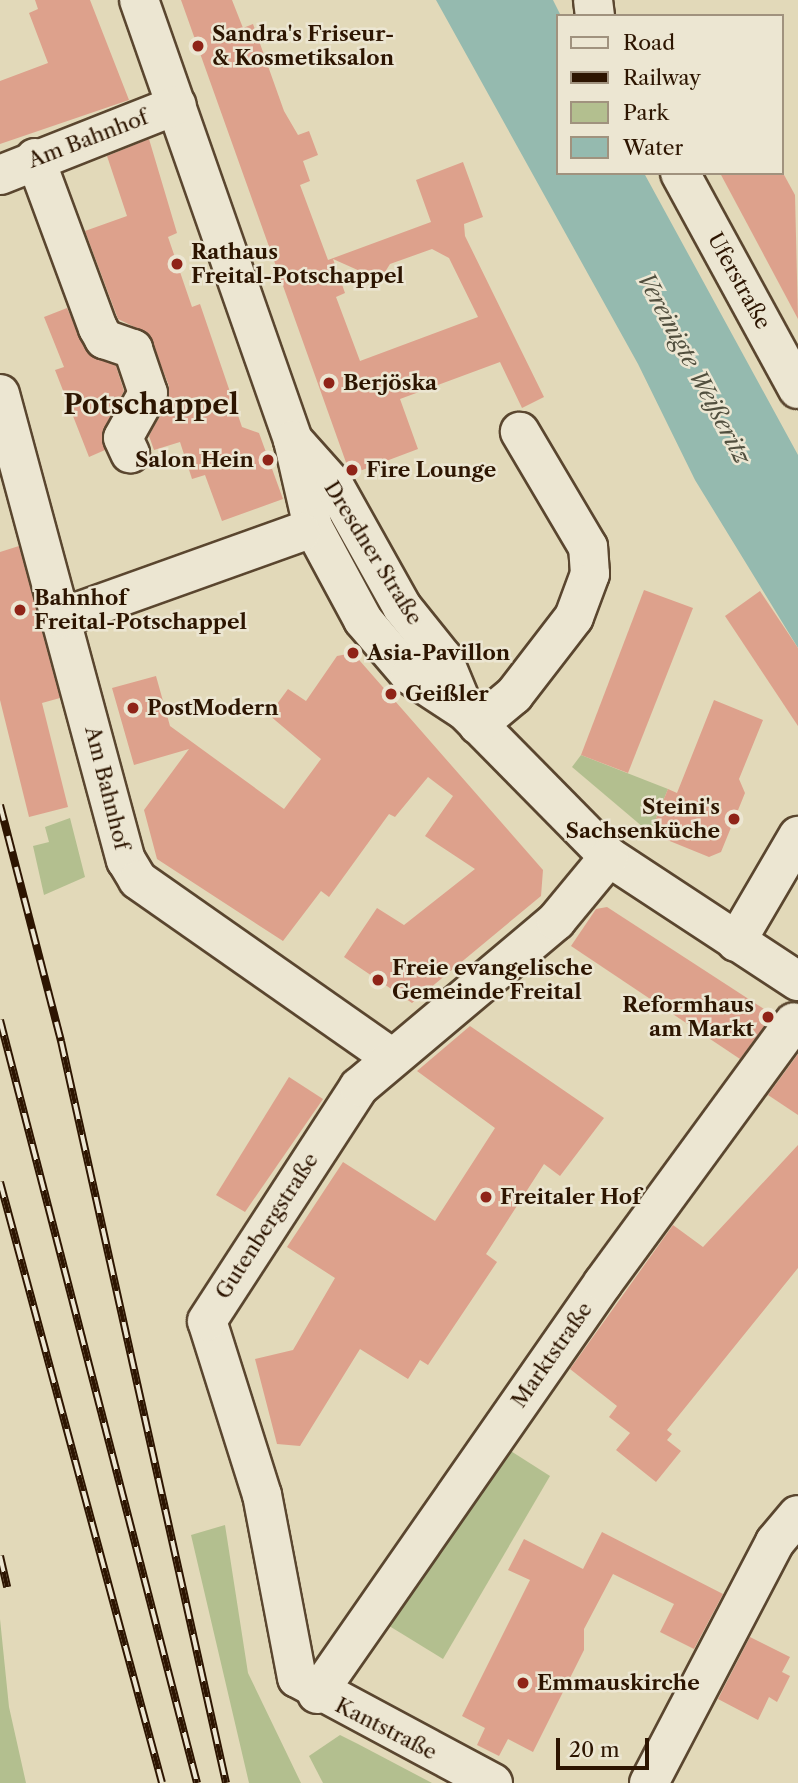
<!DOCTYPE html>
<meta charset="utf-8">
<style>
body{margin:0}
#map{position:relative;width:798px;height:1783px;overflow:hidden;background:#e2d9b9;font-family:"Libre Caslon Text",serif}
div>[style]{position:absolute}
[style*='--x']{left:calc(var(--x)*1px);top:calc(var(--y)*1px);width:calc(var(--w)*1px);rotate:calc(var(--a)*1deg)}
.green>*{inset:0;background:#b3bf8f}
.water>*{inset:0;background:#95baaf}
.building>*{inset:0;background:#dda18c}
.roads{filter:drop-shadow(2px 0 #5a462f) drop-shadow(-2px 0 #5a462f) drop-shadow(0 2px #5a462f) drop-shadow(0 -2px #5a462f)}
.minor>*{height:38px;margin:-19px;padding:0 19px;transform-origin:19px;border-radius:19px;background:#ece6d2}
.rail>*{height:8px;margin-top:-4px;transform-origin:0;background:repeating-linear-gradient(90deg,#ece6d2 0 16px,#2d1501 0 32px);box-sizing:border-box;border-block:2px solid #2d1501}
.dots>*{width:19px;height:19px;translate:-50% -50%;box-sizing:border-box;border:4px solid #ece6d2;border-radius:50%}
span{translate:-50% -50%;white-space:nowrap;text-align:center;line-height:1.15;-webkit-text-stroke:5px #ece6d2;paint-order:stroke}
.poi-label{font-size:21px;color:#2d1501;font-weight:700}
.left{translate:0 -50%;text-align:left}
.right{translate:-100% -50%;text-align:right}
.street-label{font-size:21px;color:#2d1501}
.water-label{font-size:23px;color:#514f3e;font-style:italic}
.district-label{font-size:28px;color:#2d1501;font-weight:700}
.legend{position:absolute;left:556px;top:14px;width:228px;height:161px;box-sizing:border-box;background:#ece6d2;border:2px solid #a0927e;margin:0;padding:9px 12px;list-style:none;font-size:21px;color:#2d1501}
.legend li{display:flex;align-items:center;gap:14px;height:35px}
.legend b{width:35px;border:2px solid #a0927e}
.scale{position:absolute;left:556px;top:1738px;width:93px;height:32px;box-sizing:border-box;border:4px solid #2d1501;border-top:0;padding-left:9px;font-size:21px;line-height:24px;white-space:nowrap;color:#2d1501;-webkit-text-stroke:5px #ece6d2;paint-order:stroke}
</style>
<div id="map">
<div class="green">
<div style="clip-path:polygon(581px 755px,668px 789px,650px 833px,572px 767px)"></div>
<div style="clip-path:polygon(70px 818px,85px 877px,44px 895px,33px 846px,49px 842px,45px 827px)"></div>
<div style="clip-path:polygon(506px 1448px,550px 1476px,443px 1659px,386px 1624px)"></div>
<div style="clip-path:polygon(225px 1525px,248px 1673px,301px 1783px,249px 1783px,191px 1535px)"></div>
<div style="clip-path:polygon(0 1619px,9px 1707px,26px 1783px,0 1783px)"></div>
<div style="clip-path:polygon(340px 1735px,358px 1744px,432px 1783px,323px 1783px,309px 1756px)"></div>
</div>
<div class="water">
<div style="clip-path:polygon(436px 0,553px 0,561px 16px,558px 173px,644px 173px,798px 455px,798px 648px,695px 480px,638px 364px)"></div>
</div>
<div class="building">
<div style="clip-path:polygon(35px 0,90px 0,129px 100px,0 144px,0 81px,48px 63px,29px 13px,38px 9px)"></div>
<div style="clip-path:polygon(evenodd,181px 0,232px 0,243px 28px,253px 24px,284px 111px,298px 135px,309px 131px,318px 155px,303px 161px,310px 181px,300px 185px,328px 260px,431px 222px,416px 180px,463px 162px,483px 217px,464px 224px,465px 236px,544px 397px,522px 408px,500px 362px,400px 399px,418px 449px,357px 472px,348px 468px,181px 0,432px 249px,449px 258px,478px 317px,360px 361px,336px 297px,345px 293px,333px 259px,380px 280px,390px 264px,432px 249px)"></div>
<div style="clip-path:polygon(149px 139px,177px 233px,168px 237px,192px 307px,200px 304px,242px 427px,259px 433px,283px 499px,222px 521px,205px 475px,192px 479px,180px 442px,154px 450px,149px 436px,167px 403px,169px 386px,149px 334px,118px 319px,85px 231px,127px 216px,107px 156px)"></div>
<div style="clip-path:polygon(720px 173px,783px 173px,795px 195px,798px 319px)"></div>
<div style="clip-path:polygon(67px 308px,85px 349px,116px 366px,124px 391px,104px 428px,105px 450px,89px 457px,55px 370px,64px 367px,44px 317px)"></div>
<div style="clip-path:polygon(19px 546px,60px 698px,42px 703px,68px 807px,29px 817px,0 700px,0 552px)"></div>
<div style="clip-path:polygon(644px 590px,693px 608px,628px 773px,581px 755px)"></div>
<div style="clip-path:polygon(760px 591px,798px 648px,798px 726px,725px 616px)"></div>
<div style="clip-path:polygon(353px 653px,543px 870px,541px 896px,412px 1003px,344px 957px,377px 908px,404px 925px,475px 869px,425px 836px,453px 796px,428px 777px,395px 817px,389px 814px,329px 897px,321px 891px,283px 941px,157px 859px,144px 810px,189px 749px,134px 765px,112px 688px,156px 676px,170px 726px,284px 809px,321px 759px,269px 715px,288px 689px,306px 701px,337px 656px)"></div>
<div style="clip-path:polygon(714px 700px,763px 720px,739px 779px,745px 793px,721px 852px,709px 857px,650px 833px,668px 789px,677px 793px)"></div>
<div style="clip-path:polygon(607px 907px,767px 1011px,769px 1020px,740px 1059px,571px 946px,596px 909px)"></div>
<div style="clip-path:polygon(470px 1026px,604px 1118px,560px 1176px,544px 1164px,486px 1254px,497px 1262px,428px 1365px,420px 1360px,408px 1379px,360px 1349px,300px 1446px,277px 1444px,255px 1359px,293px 1350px,335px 1278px,287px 1247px,343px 1162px,435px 1221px,495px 1128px,417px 1071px)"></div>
<div style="clip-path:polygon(798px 1054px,798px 1115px,768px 1095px)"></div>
<div style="clip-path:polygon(289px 1077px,323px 1099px,245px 1212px,216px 1195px)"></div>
<div style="clip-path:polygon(798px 1145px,798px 1268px,667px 1430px,672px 1434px,667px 1440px,681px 1451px,656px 1482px,616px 1450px,630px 1433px,609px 1417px,617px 1406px,570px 1369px,673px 1225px,703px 1247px)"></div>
<div style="clip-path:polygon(602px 1532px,723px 1594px,694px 1649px,660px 1632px,674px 1604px,613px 1574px,584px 1629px,584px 1650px,533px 1752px,508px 1739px,499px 1756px,477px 1745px,485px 1728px,462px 1716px,530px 1580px,508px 1570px,524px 1539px,583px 1569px)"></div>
<div style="clip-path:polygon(750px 1637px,790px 1657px,782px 1672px,790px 1676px,777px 1702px,769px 1697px,758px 1720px,718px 1699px)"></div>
</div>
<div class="roads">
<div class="minor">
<div style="--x:139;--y:0;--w:466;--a:70.7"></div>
<div style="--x:293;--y:440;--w:89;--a:77.1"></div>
<div style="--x:313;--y:527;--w:106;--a:61.7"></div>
<div style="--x:363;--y:620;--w:72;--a:49.5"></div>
<div style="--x:410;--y:675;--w:66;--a:33.2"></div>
<div style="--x:465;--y:711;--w:205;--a:45.4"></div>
<div style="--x:609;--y:857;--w:226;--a:33.3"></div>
<div style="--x:593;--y:0;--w:16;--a:83"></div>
<div style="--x:35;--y:158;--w:181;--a:69.7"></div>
<div style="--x:98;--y:328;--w:13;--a:61"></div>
<div style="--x:104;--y:339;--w:31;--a:19"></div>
<div style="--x:133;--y:349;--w:46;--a:71.2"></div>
<div style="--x:148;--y:393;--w:51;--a:119.1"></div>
<div style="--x:123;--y:438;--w:17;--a:65"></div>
<div style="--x:680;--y:173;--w:246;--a:61.4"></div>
<div style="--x:0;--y:175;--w:190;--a:-21.6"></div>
<div style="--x:0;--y:394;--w:483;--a:74.9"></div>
<div style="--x:126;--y:860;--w:23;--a:59"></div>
<div style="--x:138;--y:880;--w:310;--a:35"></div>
<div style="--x:293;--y:440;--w:63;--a:48.2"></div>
<div style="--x:335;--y:487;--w:137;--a:60.8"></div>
<div style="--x:402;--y:607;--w:65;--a:51.2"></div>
<div style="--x:443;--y:658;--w:57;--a:67.5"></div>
<div style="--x:61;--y:618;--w:255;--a:-19.7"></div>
<div style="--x:478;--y:725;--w:47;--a:-39.8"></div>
<div style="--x:514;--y:695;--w:98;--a:-52.4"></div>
<div style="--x:574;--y:617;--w:46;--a:-69.6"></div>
<div style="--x:590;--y:574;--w:27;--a:-94"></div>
<div style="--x:588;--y:547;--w:134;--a:-120.6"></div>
<div style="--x:736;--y:942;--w:123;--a:-59.7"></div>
<div style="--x:317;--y:1694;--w:501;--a:-55.17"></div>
<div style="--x:603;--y:1283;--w:323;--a:-53.8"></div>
<div style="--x:493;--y:1783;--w:222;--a:-151.8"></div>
<div style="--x:297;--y:1678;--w:186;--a:-100.8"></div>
<div style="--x:262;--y:1495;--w:182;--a:-107.5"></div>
<div style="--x:207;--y:1321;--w:279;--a:-57"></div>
<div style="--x:359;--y:1087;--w:258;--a:-40.1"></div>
<div style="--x:556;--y:921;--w:83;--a:-50.4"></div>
<div style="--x:649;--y:1783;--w:272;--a:-62.4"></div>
<div style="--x:775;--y:1542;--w:35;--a:-50"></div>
</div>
</div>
<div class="rail">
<div style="--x:0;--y:805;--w:244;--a:75.5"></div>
<div style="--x:61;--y:1041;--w:760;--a:77.46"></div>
<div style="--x:0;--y:1020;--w:788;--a:75.52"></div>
<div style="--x:0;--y:1182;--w:622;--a:74.91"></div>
<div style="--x:0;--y:1556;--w:32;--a:77"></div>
</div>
<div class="dots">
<div style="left:198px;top:46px;background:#8f2418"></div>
<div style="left:177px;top:264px;background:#8f2418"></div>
<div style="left:329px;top:383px;background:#8f2418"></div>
<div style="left:268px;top:460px;background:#8f2418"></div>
<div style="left:352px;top:470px;background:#8f2418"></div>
<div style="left:20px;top:610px;background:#8f2418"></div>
<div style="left:353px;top:653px;background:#8f2418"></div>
<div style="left:391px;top:694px;background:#8f2418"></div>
<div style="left:133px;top:708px;background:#8f2418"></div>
<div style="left:734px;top:819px;background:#8f2418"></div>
<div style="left:378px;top:980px;background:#8f2418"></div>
<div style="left:768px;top:1017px;background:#8f2418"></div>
<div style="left:486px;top:1197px;background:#8f2418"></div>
<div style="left:523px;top:1683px;background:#8f2418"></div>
</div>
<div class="poi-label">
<span class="left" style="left:212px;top:46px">Sandra's Friseur-<br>&amp; Kosmetiksalon</span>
<span class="left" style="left:191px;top:264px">Rathaus<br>Freital-Potschappel</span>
<span class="left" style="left:343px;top:383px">Berjöska</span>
<span class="right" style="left:254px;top:460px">Salon Hein</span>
<span class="left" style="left:366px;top:470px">Fire Lounge</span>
<span class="left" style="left:34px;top:610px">Bahnhof<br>Freital-Potschappel</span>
<span class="left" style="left:367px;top:653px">Asia-Pavillon</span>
<span class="left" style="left:405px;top:694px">Geißler</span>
<span class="left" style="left:147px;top:708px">PostModern</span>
<span class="right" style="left:720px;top:819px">Steini's<br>Sachsenküche</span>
<span class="left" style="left:392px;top:980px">Freie evangelische<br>Gemeinde Freital</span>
<span class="right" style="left:754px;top:1017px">Reformhaus<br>am Markt</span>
<span class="left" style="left:500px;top:1197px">Freitaler Hof</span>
<span class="left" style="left:537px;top:1683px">Emmauskirche</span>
</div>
<div class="street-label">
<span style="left:88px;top:139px;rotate:-21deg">Am Bahnhof</span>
<span style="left:739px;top:281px;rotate:61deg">Uferstraße</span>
<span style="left:373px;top:553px;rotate:58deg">Dresdner Straße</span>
<span style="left:107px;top:788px;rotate:76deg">Am Bahnhof</span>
<span style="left:267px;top:1226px;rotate:-57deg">Gutenbergstraße</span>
<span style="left:552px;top:1355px;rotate:-55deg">Marktstraße</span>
<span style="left:386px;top:1729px;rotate:27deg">Kantstraße</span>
</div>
<div class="water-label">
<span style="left:694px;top:368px;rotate:62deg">Vereinigte Weißeritz</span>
</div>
<div class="district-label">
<span style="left:151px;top:404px">Potschappel</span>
</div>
<ul class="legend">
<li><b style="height:9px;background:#ece6d2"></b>Road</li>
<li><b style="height:9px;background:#2d1501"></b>Railway</li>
<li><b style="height:19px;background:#b3bf8f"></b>Park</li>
<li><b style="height:19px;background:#95baaf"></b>Water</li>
</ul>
<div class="scale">20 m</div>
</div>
